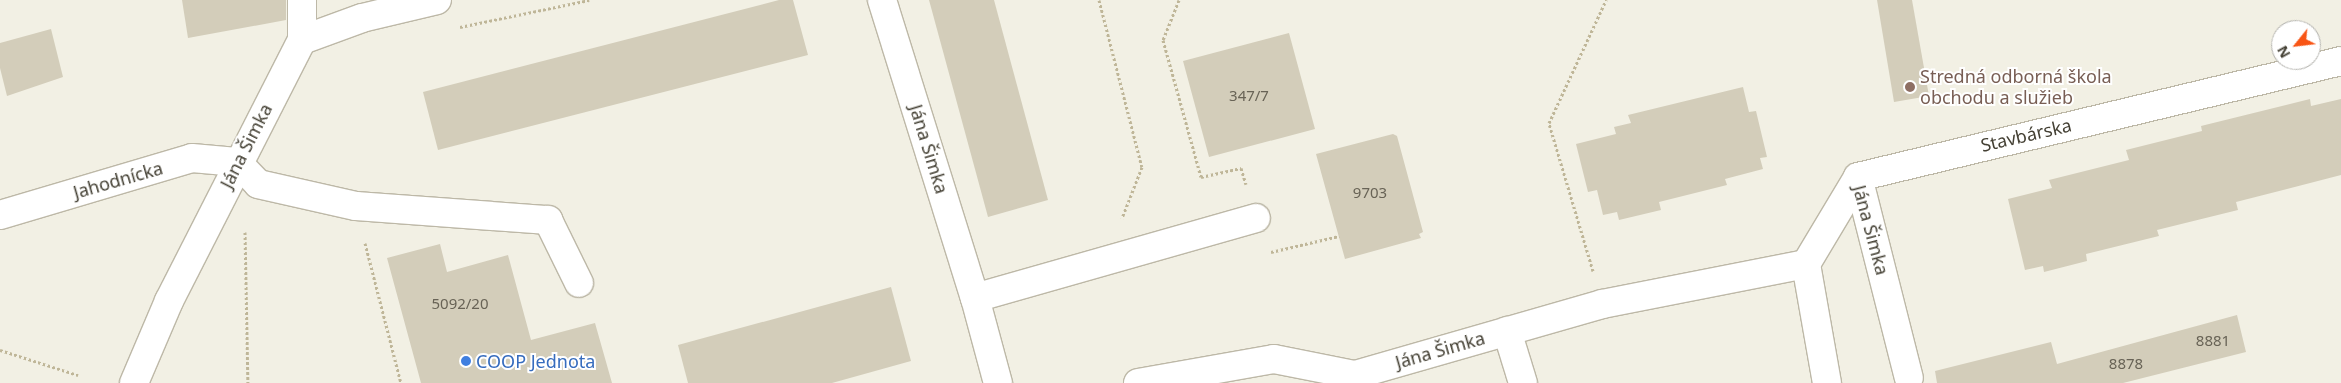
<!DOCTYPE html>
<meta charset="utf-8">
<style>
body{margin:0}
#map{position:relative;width:2341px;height:383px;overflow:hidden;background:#f2f0e4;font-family:"Noto Sans",sans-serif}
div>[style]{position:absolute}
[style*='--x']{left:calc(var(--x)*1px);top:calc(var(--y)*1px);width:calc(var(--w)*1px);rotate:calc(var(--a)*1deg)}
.building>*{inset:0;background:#d3cdba}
.path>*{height:3px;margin-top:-1.5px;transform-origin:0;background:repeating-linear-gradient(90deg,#bfb698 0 2.5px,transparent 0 5px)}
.roads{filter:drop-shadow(1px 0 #bdb8a7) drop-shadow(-1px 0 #bdb8a7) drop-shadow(0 1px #bdb8a7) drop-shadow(0 -1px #bdb8a7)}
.minor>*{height:28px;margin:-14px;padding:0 14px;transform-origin:14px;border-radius:14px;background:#fff}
.dots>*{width:14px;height:14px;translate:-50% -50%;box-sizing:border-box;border:2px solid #fff;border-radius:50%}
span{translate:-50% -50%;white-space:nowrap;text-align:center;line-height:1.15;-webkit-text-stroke:4px #fff;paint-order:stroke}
.number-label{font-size:15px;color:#686356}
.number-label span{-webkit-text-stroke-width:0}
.education-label{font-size:18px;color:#785e54}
.left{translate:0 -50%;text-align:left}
.street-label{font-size:18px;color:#444034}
.shop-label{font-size:18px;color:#366cbe}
.north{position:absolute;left:2271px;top:20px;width:50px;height:50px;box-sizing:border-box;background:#fff;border:1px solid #b4b3ae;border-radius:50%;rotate:241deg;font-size:14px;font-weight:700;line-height:20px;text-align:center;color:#444034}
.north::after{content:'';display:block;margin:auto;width:18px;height:22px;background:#f85515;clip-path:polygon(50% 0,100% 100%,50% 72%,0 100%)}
</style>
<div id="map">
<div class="building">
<div style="clip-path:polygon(182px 0,286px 0,286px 20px,188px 38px)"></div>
<div style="clip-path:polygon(779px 0,793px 0,808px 55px,438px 150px,423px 92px)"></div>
<div style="clip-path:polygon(929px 0,994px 0,1048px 200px,988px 217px)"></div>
<div style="clip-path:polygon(1877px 0,1912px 0,1929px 96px,1894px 102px)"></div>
<div style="clip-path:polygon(51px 29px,63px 77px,7px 96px,0 68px,0 43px)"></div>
<div style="clip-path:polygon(1289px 33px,1315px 129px,1209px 157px,1183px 61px)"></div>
<div style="clip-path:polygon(1743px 87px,1749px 112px,1756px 111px,1767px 157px,1760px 158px,1763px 169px,1725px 179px,1727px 185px,1659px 202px,1661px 210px,1619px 220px,1617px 212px,1603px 215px,1597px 190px,1588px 192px,1576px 144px,1616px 134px,1614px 127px,1631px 123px,1628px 115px)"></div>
<div style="clip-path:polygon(2310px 99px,2311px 106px,2341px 99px,2341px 175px,2236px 202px,2238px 210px,2157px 230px,2159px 236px,2086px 254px,2087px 261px,2044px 272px,2043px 266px,2025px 270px,2008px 199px,2052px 188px,2049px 180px,2129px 160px,2126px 150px,2202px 131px,2201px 126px)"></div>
<div style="clip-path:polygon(1393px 134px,1397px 136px,1423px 232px,1419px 234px,1421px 238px,1345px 259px,1316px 154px)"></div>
<div style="clip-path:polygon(440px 244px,447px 272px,508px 255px,531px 340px,595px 323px,612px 383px,421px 383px,387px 258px)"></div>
<div style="clip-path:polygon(891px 287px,911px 361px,832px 383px,688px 383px,678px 345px)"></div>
<div style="clip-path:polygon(2237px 315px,2246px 352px,2123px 383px,1937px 383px,1935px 371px,2051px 342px,2057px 364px)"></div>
</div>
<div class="path">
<div style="--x:1099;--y:0;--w:172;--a:75.6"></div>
<div style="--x:1142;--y:167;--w:55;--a:111.4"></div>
<div style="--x:1179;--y:0;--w:43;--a:111.8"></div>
<div style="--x:1163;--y:40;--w:142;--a:74.5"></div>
<div style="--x:1201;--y:177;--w:41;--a:-12.7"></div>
<div style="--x:1241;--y:168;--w:17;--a:73"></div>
<div style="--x:460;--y:27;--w:132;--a:-11.8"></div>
<div style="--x:245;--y:232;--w:151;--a:88.9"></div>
<div style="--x:365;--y:243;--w:145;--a:75.6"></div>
<div style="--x:1271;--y:252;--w:70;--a:-13.2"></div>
<div style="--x:1593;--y:271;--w:154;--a:-106.6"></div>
<div style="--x:1549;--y:123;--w:136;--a:-65.1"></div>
<div style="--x:0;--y:350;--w:82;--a:17.8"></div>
</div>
<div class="roads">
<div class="minor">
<div style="--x:882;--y:0;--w:312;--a:72.7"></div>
<div style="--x:975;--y:298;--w:88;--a:74.9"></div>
<div style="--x:302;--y:40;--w:40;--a:-90"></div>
<div style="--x:1858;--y:177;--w:497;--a:-13.5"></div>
<div style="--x:0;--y:215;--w:200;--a:-16.5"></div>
<div style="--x:192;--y:158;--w:45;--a:5.1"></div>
<div style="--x:237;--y:162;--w:30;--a:46"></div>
<div style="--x:258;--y:184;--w:100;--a:12.7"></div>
<div style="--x:356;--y:206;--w:193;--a:4.2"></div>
<div style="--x:548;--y:220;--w:70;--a:63.8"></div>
<div style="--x:1806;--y:264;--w:121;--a:80"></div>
<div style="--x:975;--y:298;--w:292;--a:-15.9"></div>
<div style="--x:1507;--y:331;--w:54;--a:72.9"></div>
<div style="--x:134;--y:383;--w:89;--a:-66.9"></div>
<div style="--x:169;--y:301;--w:293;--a:-63"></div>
<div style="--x:302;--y:40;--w:64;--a:-20.1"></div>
<div style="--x:362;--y:18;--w:77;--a:-13.5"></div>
<div style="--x:1138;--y:383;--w:138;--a:-10"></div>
<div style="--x:1274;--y:359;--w:83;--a:11.2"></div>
<div style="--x:1355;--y:375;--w:257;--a:-16"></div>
<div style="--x:1602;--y:304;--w:208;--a:-11.1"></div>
<div style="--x:1806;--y:264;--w:101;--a:-59.1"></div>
<div style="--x:1858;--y:177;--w:207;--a:75.8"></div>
</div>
</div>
<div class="dots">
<div style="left:1910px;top:87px;background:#8d6e63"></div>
<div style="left:466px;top:361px;background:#3f7fe0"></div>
</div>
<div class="number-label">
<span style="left:1249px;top:96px">347/7</span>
<span style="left:1370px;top:193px">9703</span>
<span style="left:460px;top:304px">5092/20</span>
<span style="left:2213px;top:341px">8881</span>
<span style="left:2126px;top:364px">8878</span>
</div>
<div class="education-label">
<span class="left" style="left:1920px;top:87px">Stredná odborná škola<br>obchodu a služieb</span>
</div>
<div class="street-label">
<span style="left:2026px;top:135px;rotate:-13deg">Stavbárska</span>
<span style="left:246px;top:146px;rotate:-63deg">Jána Šimka</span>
<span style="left:929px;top:149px;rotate:73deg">Jána Šimka</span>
<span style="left:118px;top:180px;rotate:-16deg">Jahodnícka</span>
<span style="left:1871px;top:230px;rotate:75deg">Jána Šimka</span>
<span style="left:1440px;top:350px;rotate:-16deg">Jána Šimka</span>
</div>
<div class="shop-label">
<span class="left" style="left:476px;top:361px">COOP Jednota</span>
</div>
<div class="north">N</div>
</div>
